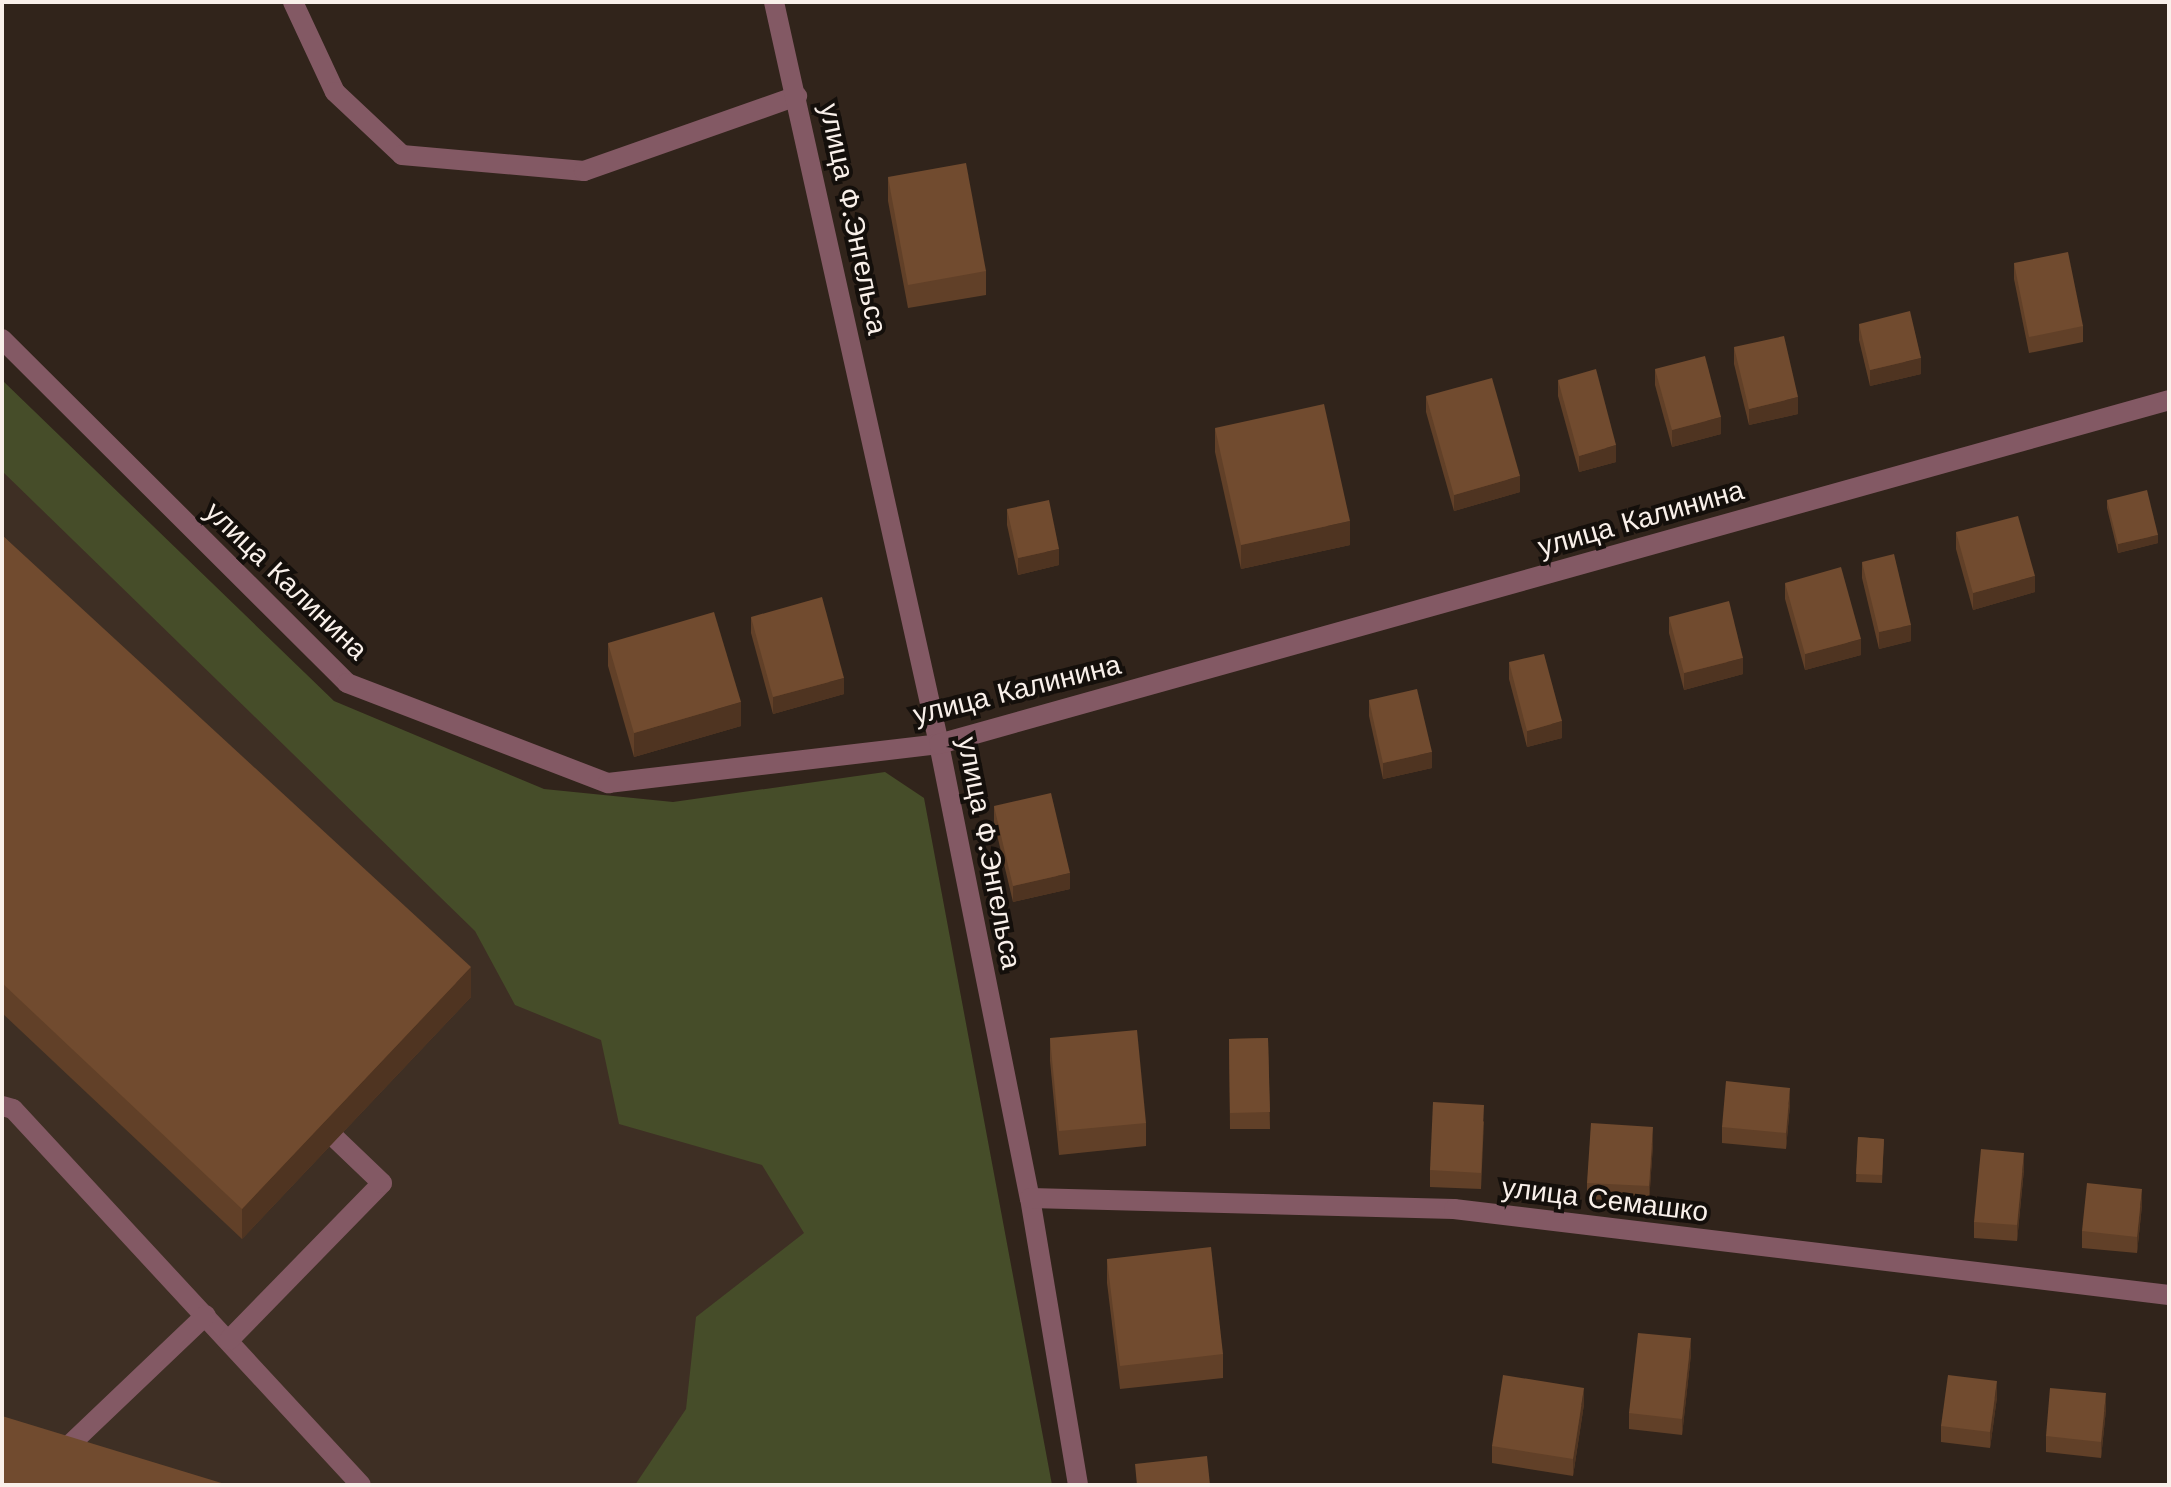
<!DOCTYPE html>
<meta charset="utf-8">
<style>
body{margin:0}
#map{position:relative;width:2171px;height:1487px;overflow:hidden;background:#31241b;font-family:"Work Sans",sans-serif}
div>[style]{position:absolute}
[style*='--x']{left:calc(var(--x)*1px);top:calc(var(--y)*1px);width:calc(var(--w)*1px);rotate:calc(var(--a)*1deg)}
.industrial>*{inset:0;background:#3e2f24}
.green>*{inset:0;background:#464d29}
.service>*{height:20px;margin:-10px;padding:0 10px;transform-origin:10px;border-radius:10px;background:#835964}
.minor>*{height:20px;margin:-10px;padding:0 10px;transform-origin:10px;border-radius:10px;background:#835964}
.wall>*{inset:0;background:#614028}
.shaded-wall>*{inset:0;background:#4f3421}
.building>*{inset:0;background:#714b2f}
span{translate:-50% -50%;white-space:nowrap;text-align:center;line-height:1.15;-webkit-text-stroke:8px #140f0b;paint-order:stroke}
.street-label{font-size:28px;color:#f9f0ea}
.frame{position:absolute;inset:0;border:4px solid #f9f0ea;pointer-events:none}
</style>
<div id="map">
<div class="industrial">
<div style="clip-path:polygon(2px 425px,504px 911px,921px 872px,1029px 1485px,2px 1485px)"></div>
</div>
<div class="green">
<div style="clip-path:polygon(2px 380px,334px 701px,544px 789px,673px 802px,885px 772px,924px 798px,1052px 1485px,635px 1485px,686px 1409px,696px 1317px,804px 1233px,762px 1165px,619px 1124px,601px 1040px,515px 1005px,475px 931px,2px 471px)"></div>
</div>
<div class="service">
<div style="--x:2;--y:1106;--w:11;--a:15"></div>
<div style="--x:13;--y:1109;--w:512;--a:47.21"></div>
<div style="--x:229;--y:1340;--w:219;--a:-45.7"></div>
<div style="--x:382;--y:1183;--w:64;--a:-136.3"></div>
<div style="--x:58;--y:1456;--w:204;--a:-43.6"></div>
</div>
<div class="minor">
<div style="--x:293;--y:2;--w:99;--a:65"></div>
<div style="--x:335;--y:92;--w:92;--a:43.2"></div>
<div style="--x:402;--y:155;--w:183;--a:5"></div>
<div style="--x:584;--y:171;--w:226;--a:-19.4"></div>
<div style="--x:774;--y:2;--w:760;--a:77.46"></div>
<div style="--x:939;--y:744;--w:463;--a:78.7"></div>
<div style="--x:1030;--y:1198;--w:291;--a:80.5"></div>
<div style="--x:2;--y:339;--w:487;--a:44.9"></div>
<div style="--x:347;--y:683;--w:280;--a:21"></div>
<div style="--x:608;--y:783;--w:333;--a:-6.7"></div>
<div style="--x:939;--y:744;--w:1277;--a:-15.62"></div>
<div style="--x:1030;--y:1198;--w:424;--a:1.5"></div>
<div style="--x:1454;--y:1209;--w:720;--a:6.86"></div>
</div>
<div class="wall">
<div style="clip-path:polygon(888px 177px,986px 271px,986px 295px,908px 308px,888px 201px)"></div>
<div style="clip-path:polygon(2014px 263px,2083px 326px,2083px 342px,2029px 353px,2014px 279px)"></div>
<div style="clip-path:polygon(1859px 324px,1921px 374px,1870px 386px,1859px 340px)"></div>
<div style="clip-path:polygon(1734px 347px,1798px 414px,1749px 425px,1734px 364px)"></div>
<div style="clip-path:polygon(1655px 369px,1721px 434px,1672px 447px,1655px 385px)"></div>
<div style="clip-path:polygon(1558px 380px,1616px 462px,1579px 472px,1558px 396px)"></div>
<div style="clip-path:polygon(1426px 396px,1520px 492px,1454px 511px,1426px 412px)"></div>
<div style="clip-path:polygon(1215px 428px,1350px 545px,1241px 569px,1215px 452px)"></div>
<div style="clip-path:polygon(2107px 500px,2158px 543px,2118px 553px,2107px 508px)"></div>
<div style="clip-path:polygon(1007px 509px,1059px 565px,1018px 575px,1007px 525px)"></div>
<div style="clip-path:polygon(1956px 532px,2035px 592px,1973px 610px,1956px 549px)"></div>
<div style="clip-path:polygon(2px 535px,471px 997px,242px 1239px,2px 1013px)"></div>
<div style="clip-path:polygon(1862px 562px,1911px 641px,1879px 649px,1862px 578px)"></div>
<div style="clip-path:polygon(1785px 583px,1861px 655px,1805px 670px,1785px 599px)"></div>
<div style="clip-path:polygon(751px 617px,844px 694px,773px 714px,751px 633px)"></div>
<div style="clip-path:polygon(1669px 617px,1743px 674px,1684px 690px,1669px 633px)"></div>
<div style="clip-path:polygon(608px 643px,741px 726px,634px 757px,608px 666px)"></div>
<div style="clip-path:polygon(1509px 662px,1562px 738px,1527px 747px,1509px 679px)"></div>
<div style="clip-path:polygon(1369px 700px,1432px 768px,1383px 779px,1369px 716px)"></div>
<div style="clip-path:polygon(994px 806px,1070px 889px,1013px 902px,994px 822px)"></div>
<div style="clip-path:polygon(1050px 1038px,1146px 1123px,1146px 1146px,1059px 1155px,1050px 1061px)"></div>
<div style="clip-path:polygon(1268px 1038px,1270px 1129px,1230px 1129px,1229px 1039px)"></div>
<div style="clip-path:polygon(1790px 1104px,1786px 1149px,1722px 1143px,1722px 1127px)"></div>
<div style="clip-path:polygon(1484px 1121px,1481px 1189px,1430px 1187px,1430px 1170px)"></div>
<div style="clip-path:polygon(1858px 1137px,1884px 1139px,1882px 1183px,1856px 1182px)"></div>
<div style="clip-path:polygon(1653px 1144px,1649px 1202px,1587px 1199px,1587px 1183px)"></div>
<div style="clip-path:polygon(2024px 1169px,2017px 1241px,1974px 1238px,1974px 1222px)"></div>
<div style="clip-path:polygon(2142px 1205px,2137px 1253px,2082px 1248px,2082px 1231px)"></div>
<div style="clip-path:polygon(1107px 1259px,1223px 1354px,1223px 1378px,1120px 1389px,1107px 1283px)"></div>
<div style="clip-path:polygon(1691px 1354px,1682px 1435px,1629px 1429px,1629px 1413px)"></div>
<div style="clip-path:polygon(1997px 1397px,1990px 1448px,1941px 1442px,1941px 1426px)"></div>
<div style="clip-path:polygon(1584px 1404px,1573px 1476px,1492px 1463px,1492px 1446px)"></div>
<div style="clip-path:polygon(2106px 1409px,2101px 1458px,2046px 1452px,2046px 1436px)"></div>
</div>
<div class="shaded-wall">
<div style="clip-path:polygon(1921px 358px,1921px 374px,1870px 386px,1870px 370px)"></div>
<div style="clip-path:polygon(1798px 397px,1798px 414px,1749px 425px,1749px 409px)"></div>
<div style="clip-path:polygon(1721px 417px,1721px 434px,1672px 447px,1672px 430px)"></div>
<div style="clip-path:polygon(1616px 445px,1616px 462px,1579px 472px,1579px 456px)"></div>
<div style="clip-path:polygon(1520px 476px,1520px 492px,1454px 511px,1454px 495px)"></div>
<div style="clip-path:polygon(1350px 521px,1350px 545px,1241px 569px,1241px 545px)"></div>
<div style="clip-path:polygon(2158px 535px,2158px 543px,2118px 553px,2118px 544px)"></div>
<div style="clip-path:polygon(1059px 549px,1059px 565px,1018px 575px,1018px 558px)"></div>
<div style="clip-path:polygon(2035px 576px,2035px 592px,1973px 610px,1973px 593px)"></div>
<div style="clip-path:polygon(1911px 625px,1911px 641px,1879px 649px,1879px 632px)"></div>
<div style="clip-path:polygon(1861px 639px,1861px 655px,1805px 670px,1805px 654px)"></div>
<div style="clip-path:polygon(1743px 658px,1743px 674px,1684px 690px,1684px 673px)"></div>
<div style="clip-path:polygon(844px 678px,844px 694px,773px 714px,773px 697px)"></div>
<div style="clip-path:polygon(741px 702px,741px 726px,634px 757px,634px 733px)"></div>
<div style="clip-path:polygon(1562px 721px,1562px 738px,1527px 747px,1527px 731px)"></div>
<div style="clip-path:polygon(1432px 752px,1432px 768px,1383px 779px,1383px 763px)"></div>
<div style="clip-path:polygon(1070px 873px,1070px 889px,1013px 902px,1013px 886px)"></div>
<div style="clip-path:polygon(471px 967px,471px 997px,242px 1239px,242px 1209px)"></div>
<div style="clip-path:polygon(1790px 1088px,1790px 1104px,1786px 1149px,1786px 1133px)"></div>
<div style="clip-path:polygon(1653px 1127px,1653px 1144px,1649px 1202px,1649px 1186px)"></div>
<div style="clip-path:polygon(2024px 1153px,2024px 1169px,2017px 1241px,2017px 1225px)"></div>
<div style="clip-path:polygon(2142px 1189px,2142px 1205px,2137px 1253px,2137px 1237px)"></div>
<div style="clip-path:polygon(1691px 1338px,1691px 1354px,1682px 1435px,1682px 1419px)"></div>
<div style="clip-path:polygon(1997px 1381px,1997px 1397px,1990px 1448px,1990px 1432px)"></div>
<div style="clip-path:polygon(1584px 1388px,1584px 1404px,1573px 1476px,1573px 1459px)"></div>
<div style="clip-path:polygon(2106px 1393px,2106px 1409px,2101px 1458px,2101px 1442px)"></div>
</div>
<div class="building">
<div style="clip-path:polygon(966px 163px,986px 271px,908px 285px,888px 177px)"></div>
<div style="clip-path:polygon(2068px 252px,2083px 326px,2029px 337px,2014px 263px)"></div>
<div style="clip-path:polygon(1910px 311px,1921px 358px,1870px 370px,1859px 324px)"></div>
<div style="clip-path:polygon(1784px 336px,1798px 397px,1749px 409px,1734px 347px)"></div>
<div style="clip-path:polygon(1705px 356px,1721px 417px,1672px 430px,1655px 369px)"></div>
<div style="clip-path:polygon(1596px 369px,1616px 445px,1579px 456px,1558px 380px)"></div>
<div style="clip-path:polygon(1492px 378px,1520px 476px,1454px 495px,1426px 396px)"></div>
<div style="clip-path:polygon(1324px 404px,1350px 521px,1241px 545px,1215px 428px)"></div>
<div style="clip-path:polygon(2147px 490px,2158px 535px,2118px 544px,2107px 500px)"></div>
<div style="clip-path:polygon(1049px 500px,1059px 549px,1018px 558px,1007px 509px)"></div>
<div style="clip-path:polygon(2018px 516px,2035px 576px,1973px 593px,1956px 532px)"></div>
<div style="clip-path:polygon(2px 535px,471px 967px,242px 1209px,2px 983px)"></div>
<div style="clip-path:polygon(1894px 554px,1911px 625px,1879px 632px,1862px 562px)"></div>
<div style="clip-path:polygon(1841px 567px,1861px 639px,1805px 654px,1785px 583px)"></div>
<div style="clip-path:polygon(822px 597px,844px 678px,773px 697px,751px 617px)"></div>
<div style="clip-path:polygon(1729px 601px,1743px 658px,1684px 673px,1669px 617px)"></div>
<div style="clip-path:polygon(714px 612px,741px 702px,634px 733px,608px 643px)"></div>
<div style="clip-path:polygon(1544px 654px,1562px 721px,1527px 731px,1509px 662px)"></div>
<div style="clip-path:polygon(1417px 689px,1432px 752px,1383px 763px,1369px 700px)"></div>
<div style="clip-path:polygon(1051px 793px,1070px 873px,1013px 886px,994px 806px)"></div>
<div style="clip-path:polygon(1137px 1030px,1146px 1123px,1059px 1131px,1050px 1038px)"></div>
<div style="clip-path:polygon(1268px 1038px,1270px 1112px,1230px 1113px,1229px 1039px)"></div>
<div style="clip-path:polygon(1726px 1081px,1790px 1088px,1786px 1133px,1722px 1127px)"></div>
<div style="clip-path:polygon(1433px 1102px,1484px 1105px,1481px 1173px,1430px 1170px)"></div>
<div style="clip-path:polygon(1591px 1123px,1653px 1127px,1649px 1186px,1587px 1183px)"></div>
<div style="clip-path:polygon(1858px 1137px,1884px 1139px,1882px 1175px,1856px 1174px)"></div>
<div style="clip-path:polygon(1981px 1149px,2024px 1153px,2017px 1225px,1974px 1222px)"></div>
<div style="clip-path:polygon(2087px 1183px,2142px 1189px,2137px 1237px,2082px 1231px)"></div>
<div style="clip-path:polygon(1211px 1247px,1223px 1354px,1120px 1366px,1107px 1259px)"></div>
<div style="clip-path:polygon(1638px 1333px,1691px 1338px,1682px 1419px,1629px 1413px)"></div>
<div style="clip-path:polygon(1503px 1375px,1584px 1388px,1573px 1459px,1492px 1446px)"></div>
<div style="clip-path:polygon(1948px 1375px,1997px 1381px,1990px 1432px,1941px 1426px)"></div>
<div style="clip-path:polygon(2050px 1388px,2106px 1393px,2101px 1442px,2046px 1436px)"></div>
<div style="clip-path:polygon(2px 1416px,228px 1485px,2px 1485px)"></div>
<div style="clip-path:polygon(1207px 1456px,1210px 1485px,1137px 1485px,1135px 1464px)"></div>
</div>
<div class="street-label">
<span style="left:853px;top:219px;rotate:78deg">улица Ф.Энгельса</span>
<span style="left:1641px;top:519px;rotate:-16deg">улица Калинина</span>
<span style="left:286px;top:581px;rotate:44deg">улица Калинина</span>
<span style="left:1017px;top:690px;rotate:-14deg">улица Калинина</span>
<span style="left:989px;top:853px;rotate:79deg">улица Ф.Энгельса</span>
<span style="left:1605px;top:1200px;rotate:7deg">улица Семашко</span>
</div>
<div class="frame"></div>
</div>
